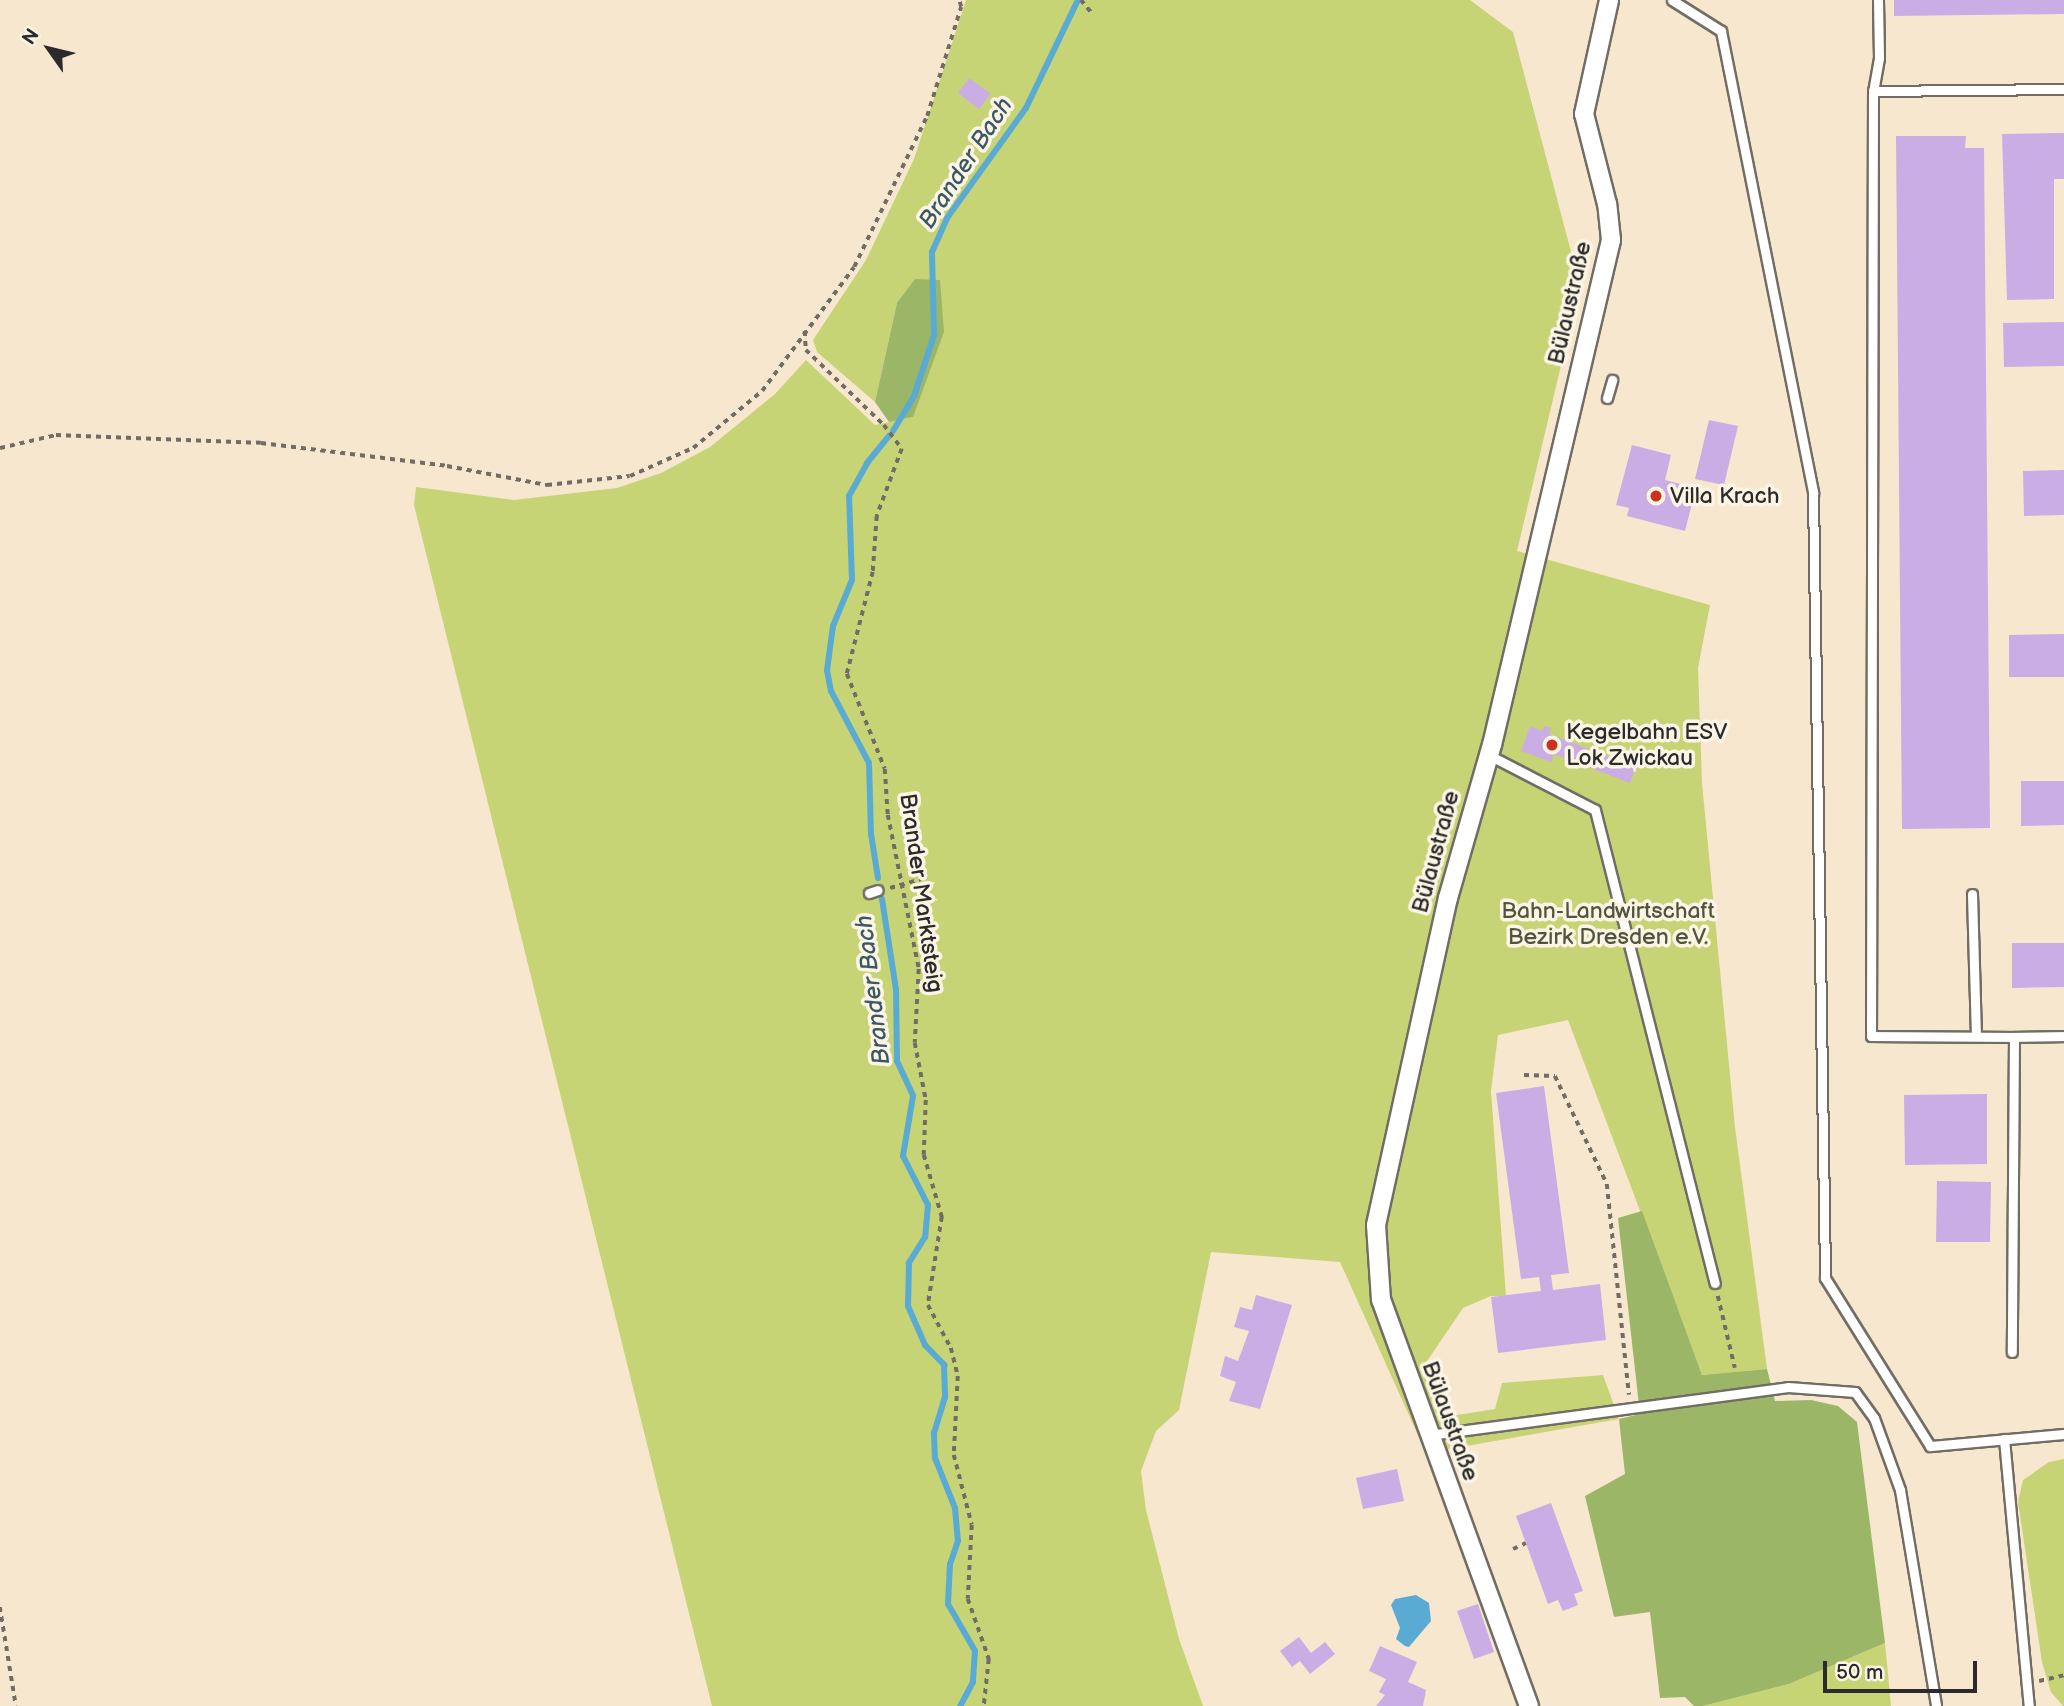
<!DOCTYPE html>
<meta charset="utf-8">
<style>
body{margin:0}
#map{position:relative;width:2064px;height:1706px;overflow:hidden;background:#f7e7cf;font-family:"Balsamiq Sans",sans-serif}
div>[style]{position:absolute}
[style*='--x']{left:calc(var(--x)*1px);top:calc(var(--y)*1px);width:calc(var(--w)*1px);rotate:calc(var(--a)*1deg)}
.green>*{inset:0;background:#c6d476}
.forest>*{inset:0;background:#9cb667}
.water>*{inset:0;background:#59abd4}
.stream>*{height:6px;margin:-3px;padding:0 3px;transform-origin:3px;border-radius:3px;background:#59abd4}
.building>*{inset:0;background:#caade5}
.path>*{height:3.5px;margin-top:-1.75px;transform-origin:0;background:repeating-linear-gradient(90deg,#726d64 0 5px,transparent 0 10px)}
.roads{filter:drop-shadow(2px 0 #726d64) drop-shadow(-2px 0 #726d64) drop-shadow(0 2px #726d64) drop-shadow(0 -2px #726d64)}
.lane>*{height:9px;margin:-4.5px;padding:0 4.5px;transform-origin:4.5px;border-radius:4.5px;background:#fff}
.street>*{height:18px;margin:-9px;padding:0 9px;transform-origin:9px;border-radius:9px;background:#fff}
.dots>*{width:19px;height:19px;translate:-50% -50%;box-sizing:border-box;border:4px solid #fcf5e5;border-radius:50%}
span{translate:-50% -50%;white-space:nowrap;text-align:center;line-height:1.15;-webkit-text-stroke:7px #fcf5e5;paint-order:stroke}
.street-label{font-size:23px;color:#2b2b2b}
.poi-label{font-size:23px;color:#2b2b2b}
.left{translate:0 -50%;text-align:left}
.park-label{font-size:23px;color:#52553e}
.water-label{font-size:24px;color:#3b5866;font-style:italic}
.north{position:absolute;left:14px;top:14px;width:70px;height:70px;-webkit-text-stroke:5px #fcf5e5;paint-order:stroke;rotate:304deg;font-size:19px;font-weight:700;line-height:28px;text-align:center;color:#2b2b2b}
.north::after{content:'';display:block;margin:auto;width:24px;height:32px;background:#2b2b2b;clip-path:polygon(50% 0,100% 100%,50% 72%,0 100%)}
.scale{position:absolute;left:1823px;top:1661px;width:154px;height:32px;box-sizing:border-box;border:4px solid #2b2b2b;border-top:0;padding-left:9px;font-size:21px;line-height:24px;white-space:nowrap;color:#2b2b2b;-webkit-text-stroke:5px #fcf5e5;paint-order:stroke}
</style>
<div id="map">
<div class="green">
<div style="clip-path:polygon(966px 0,1470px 0,1513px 32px,1574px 263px,1573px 315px,1517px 551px,1710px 605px,1698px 668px,1702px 783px,1735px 1127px,1767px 1369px,1702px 1375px,1568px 1020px,1498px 1035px,1491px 1091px,1506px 1296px,1491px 1296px,1463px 1308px,1421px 1370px,1445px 1417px,1495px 1409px,1502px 1383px,1603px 1375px,1619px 1419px,1426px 1453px,1340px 1262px,1211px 1252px,1179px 1410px,1156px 1431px,1141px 1471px,1146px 1510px,1179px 1639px,1203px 1706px,712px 1706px,414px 505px,416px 487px,514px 500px,617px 488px,661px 473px,710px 447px,775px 394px,806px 360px,875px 425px,913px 417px,897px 303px,875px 402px,817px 352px,813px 340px,866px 260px,914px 159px)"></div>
<div style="clip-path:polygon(2064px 1459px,2064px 1706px,2063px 1706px,2051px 1692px,2042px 1662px,2018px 1502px,2023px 1480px,2049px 1462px)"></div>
<div style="clip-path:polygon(1885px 1643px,1891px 1706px,1703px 1706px,1789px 1684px)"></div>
</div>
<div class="forest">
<div style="clip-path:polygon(915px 279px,940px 280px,944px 332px,913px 417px,889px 422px,875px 402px,897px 303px)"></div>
<div style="clip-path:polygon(1642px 1211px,1702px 1375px,1767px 1369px,1775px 1401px,1811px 1400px,1838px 1406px,1857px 1422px,1885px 1643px,1789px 1684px,1703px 1706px,1694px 1706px,1685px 1697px,1660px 1698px,1650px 1612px,1614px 1617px,1585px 1496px,1625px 1474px,1619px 1419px,1640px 1414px,1618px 1218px)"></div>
</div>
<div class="water">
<div style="clip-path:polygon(1416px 1595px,1429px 1603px,1431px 1621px,1409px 1647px,1405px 1646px,1396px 1639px,1400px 1628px,1391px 1605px,1395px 1599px)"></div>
</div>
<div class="stream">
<div style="--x:893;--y:431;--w:41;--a:-59"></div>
<div style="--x:914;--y:396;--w:64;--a:-71.8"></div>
<div style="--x:934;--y:335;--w:83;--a:-91.4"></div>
<div style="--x:932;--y:252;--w:37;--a:-66"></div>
<div style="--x:947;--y:218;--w:135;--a:-54.3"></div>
<div style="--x:1026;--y:108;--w:118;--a:-64.3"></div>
<div style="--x:878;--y:878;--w:45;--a:-99"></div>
<div style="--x:871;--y:834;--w:71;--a:-91.6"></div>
<div style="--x:869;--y:763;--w:81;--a:-117.8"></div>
<div style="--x:831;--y:691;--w:21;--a:-101"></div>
<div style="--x:827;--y:670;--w:44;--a:-82.2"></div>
<div style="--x:833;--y:626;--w:50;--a:-67.6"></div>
<div style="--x:852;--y:580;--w:84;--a:-92"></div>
<div style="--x:849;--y:496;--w:38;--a:-61"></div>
<div style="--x:867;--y:463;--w:35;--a:-51"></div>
<div style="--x:882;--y:899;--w:91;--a:81.2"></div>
<div style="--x:896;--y:989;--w:72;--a:89.2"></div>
<div style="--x:897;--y:1061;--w:38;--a:65"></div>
<div style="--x:913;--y:1096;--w:61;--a:99.5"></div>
<div style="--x:903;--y:1156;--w:55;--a:63"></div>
<div style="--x:928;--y:1205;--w:32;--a:95"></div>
<div style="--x:925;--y:1237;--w:31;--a:122"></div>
<div style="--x:909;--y:1263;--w:43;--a:91.3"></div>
<div style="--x:908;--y:1306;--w:43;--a:66.4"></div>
<div style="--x:925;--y:1345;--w:28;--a:46"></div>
<div style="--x:944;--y:1365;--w:32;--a:88"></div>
<div style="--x:945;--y:1397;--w:38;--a:107"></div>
<div style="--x:934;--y:1433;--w:25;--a:88"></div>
<div style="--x:935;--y:1458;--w:54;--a:68.2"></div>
<div style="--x:955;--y:1508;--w:33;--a:85"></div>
<div style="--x:958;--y:1541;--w:24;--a:109"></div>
<div style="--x:950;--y:1564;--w:40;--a:92.9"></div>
<div style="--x:948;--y:1604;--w:54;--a:60.1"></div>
<div style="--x:975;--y:1651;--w:31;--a:94"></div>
<div style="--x:973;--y:1682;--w:27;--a:118"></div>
</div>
<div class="building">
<div style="clip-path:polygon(1894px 0,2064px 0,2064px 14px,1894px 16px)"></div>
<div style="clip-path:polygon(969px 78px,991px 94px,979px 109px,958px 93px)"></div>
<div style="clip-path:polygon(2064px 133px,2064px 179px,2054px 179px,2054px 299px,2007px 300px,2002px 134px)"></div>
<div style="clip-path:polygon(1896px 136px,1966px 136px,1965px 148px,1984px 148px,1990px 828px,1902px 829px)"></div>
<div style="clip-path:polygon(2064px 322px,2064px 366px,2004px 367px,2003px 323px)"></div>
<div style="clip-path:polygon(1709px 420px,1738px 426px,1724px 485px,1695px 479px)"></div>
<div style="clip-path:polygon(1632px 445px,1671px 455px,1665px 480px,1696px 488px,1685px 531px,1627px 516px,1629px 508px,1616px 505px)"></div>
<div style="clip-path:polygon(2064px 470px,2064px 515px,2024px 516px,2023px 471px)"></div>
<div style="clip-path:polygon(2064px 634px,2064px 677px,2009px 677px,2009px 635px)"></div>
<div style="clip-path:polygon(1530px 726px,1542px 731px,1545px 726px,1551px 728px,1549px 734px,1636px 767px,1630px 783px,1554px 754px,1551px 762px,1521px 751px)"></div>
<div style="clip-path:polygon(2021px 781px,2064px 781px,2064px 825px,2021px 826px)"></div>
<div style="clip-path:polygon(2012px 943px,2064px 943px,2064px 987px,2012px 988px)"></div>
<div style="clip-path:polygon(1544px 1086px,1569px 1273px,1551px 1275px,1553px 1290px,1600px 1284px,1606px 1340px,1498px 1353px,1491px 1297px,1541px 1291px,1539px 1277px,1521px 1279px,1496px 1093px)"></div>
<div style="clip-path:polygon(1987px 1094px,1987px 1164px,1905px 1165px,1904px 1095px)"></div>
<div style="clip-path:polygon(1937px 1181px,1991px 1182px,1990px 1242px,1936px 1242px)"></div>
<div style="clip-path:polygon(1256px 1295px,1292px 1305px,1260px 1409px,1229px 1401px,1236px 1382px,1220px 1376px,1225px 1356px,1238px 1361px,1249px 1331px,1234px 1327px,1240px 1307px,1252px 1310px)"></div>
<div style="clip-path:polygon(1397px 1469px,1404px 1501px,1363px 1509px,1356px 1478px)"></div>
<div style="clip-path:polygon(1551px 1503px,1583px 1591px,1574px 1594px,1578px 1605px,1563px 1611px,1558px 1600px,1548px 1604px,1516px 1516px)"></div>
<div style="clip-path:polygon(1478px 1604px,1494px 1652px,1474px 1659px,1457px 1611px)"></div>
<div style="clip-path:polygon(1299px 1637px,1311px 1653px,1325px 1642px,1335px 1654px,1310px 1674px,1300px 1661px,1292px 1667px,1280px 1651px)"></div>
<div style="clip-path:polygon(1380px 1646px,1417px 1662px,1408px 1682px,1426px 1690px,1423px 1706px,1376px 1706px,1385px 1695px,1379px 1692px,1386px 1679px,1369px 1671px)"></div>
</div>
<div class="path">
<div style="--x:1081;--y:0;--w:16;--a:50"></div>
<div style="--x:805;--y:331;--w:19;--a:87"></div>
<div style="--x:806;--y:350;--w:108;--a:43.9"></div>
<div style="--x:884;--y:425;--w:30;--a:53"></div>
<div style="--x:902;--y:449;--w:72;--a:110.5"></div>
<div style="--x:877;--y:516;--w:56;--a:94.1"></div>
<div style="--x:873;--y:572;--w:105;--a:104.3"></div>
<div style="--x:847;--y:674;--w:102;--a:68.2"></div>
<div style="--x:885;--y:769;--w:46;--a:86.3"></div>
<div style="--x:888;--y:815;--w:157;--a:78.6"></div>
<div style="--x:919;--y:969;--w:74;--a:93.1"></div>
<div style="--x:915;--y:1043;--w:58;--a:79.1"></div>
<div style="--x:926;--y:1100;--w:55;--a:92.1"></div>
<div style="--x:924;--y:1155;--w:65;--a:73.8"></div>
<div style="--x:942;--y:1217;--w:89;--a:99"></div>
<div style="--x:928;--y:1305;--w:49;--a:61.9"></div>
<div style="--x:951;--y:1348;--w:29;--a:76"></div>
<div style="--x:958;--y:1376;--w:79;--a:92.9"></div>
<div style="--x:954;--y:1455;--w:72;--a:75.6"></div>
<div style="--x:972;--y:1525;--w:74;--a:93.1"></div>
<div style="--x:968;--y:1599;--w:64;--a:70.7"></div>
<div style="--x:989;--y:1659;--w:47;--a:96.1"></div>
<div style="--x:0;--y:448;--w:57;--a:-13.1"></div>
<div style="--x:56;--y:435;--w:205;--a:2.2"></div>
<div style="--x:261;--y:443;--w:187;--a:7"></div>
<div style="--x:447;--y:466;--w:102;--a:10.8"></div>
<div style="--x:547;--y:485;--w:83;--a:-6.2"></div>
<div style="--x:630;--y:476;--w:69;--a:-24"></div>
<div style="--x:693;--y:448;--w:89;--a:-39.6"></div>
<div style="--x:762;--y:391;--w:154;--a:-53.4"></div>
<div style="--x:854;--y:267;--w:168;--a:-64.2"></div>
<div style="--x:927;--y:116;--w:114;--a:-72.7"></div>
<div style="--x:961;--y:7;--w:7;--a:-106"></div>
<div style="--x:890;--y:888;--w:32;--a:-16"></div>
<div style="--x:1524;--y:1075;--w:31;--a:2"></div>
<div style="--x:1555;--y:1076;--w:120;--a:64.3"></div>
<div style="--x:1607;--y:1184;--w:212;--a:84"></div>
<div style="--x:1718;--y:1296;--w:74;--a:76.7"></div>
<div style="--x:1513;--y:1549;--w:14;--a:-25"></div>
<div style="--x:0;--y:1607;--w:100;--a:80.8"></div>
<div style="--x:2039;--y:1681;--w:26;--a:-13"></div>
</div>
<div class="roads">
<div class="lane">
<div style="--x:1672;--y:0;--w:58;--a:32.3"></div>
<div style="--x:1721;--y:31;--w:471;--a:78.7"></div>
<div style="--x:1813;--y:493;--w:785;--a:89.12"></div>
<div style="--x:1825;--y:1278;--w:198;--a:58"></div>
<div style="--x:1930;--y:1446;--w:135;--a:-5.1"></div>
<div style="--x:1878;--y:0;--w:58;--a:89"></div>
<div style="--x:1879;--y:58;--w:34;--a:100"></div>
<div style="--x:1873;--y:91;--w:945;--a:90.12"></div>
<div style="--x:1871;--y:1036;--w:143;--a:0.4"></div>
<div style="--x:2014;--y:1037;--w:315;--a:90.4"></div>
<div style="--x:1873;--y:91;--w:191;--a:-0.6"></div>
<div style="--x:1607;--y:398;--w:19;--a:-74"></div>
<div style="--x:1489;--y:755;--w:119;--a:27.4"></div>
<div style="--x:1595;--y:810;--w:488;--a:75.8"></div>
<div style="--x:869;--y:893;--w:9;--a:-18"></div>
<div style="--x:1972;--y:894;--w:141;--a:88.4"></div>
<div style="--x:2014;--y:1037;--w:50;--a:-1.1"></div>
<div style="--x:1429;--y:1435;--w:362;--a:-7.6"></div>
<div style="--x:1788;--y:1387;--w:67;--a:4.3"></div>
<div style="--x:1855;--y:1392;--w:32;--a:54"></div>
<div style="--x:1874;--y:1418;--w:77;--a:70.1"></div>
<div style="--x:1900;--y:1490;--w:219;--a:80.5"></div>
<div style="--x:2004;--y:1439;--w:268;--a:84.7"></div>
</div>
<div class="street">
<div style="--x:1529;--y:1706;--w:432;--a:-110"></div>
<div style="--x:1381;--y:1300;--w:75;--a:-93.8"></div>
<div style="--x:1376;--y:1225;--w:335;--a:-77.6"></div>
<div style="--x:1448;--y:898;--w:159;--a:-74"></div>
<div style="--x:1492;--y:745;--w:519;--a:-76.74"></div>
<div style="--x:1611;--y:240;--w:36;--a:-96"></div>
<div style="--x:1607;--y:204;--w:93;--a:-104.3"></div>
<div style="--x:1584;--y:114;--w:117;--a:-77.6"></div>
</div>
</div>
<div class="dots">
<div style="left:1656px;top:496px;background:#c8321e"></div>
<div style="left:1552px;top:745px;background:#c8321e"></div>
</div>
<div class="street-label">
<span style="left:1570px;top:303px;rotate:-77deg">Bülaustraße</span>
<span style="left:1436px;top:852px;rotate:-75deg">Bülaustraße</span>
<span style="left:921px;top:893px;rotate:82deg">Brander Marktsteig</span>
<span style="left:1450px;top:1421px;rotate:70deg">Bülaustraße</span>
</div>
<div class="poi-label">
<span class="left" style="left:1670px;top:496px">Villa Krach</span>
<span class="left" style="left:1566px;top:745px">Kegelbahn ESV<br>Lok Zwickau</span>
</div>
<div class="park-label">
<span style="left:1608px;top:924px">Bahn-Landwirtschaft<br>Bezirk Dresden e.V.</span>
</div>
<div class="water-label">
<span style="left:966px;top:163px;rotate:-57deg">Brander Bach</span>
<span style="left:873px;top:990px;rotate:-97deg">Brander Bach</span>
</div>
<div class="north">N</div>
<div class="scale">50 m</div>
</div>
